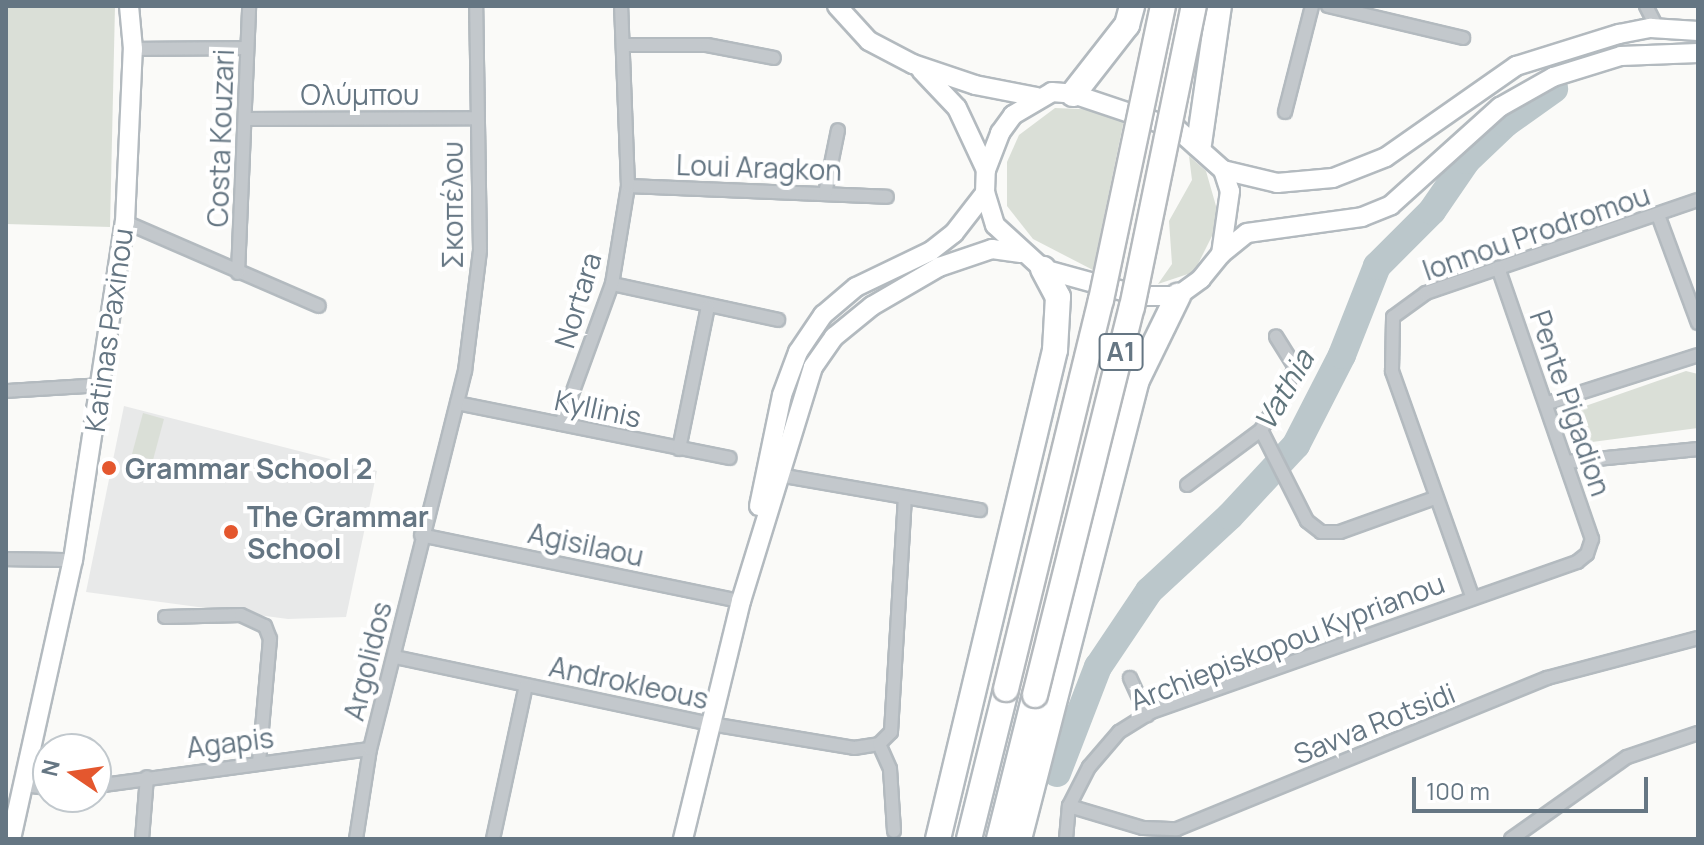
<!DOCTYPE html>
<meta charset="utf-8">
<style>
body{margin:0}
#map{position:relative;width:1704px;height:845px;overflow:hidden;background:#fafaf8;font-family:Manrope,sans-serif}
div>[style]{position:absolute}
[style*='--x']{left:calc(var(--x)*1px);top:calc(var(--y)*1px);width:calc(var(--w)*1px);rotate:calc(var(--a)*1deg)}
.built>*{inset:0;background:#e8e9e9}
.green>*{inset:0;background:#dadfd7}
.river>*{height:28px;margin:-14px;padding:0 14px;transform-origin:14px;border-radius:14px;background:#bbc7cb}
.roads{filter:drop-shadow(2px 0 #b3babf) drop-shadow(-2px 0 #b3babf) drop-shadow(0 2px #b3babf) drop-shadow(0 -2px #b3babf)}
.street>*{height:12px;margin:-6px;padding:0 6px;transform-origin:6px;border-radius:6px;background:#c3c8cc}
.secondary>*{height:18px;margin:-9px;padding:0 9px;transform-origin:9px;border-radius:9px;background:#fff}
.highway>*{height:24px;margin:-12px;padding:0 12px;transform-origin:12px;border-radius:12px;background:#fff}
.bridges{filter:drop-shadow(2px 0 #b4b9bd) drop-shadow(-2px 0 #b4b9bd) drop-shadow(0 2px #b4b9bd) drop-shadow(0 -2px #b4b9bd)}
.highway-bridge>*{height:24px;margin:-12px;padding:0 12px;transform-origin:12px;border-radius:12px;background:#fff}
.dots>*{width:22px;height:22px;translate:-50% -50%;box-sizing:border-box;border:4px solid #fff;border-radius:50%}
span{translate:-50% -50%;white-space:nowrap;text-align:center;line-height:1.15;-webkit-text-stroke:8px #fff;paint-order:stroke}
.shield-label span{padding:2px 6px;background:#fff;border:2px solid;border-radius:6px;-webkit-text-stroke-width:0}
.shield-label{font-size:26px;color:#657683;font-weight:700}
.street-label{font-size:28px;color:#657683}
.poi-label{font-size:28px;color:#657683;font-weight:700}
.left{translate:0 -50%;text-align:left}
.water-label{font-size:30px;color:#60757c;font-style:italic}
.frame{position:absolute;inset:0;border:8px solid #657683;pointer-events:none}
.north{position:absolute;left:32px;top:733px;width:80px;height:80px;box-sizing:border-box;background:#fff;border:2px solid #c1c8cd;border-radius:50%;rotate:283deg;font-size:22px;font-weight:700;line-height:32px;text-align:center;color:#657683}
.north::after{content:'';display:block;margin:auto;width:28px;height:36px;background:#e4572e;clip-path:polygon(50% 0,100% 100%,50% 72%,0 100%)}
.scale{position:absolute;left:1412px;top:777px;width:236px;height:36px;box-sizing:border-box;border:4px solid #657683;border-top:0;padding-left:10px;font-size:24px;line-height:28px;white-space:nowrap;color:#657683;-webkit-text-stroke:6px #fff;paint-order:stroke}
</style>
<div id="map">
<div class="built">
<div style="clip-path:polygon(124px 406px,377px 471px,346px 617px,288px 619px,86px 592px)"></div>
</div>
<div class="green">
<div style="clip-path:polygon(6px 6px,115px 6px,110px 227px,6px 224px)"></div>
<div style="clip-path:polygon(1055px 108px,1104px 110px,1124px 120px,1093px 270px,1033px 239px,1007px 206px,1007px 162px,1019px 135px)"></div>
<div style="clip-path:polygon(1189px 156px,1206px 171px,1218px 213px,1215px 230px,1194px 272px,1158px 284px,1172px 264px,1169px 221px,1192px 180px)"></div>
<div style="clip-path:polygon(1686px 371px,1698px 374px,1698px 428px,1577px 444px,1571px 411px)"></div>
<div style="clip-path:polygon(143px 413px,164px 419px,153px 460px,132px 454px)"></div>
</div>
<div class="river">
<div style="--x:1057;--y:773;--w:114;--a:-68.9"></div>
<div style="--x:1098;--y:667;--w:92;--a:-56.1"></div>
<div style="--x:1149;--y:591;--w:110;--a:-42.8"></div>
<div style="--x:1230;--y:516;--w:97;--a:-47.1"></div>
<div style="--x:1296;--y:445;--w:101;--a:-62.9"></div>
<div style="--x:1342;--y:355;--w:96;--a:-68.5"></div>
<div style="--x:1377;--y:266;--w:78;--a:-45"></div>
<div style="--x:1432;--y:211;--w:62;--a:-55.5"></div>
<div style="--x:1467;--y:160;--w:54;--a:-43.5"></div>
<div style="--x:1506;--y:123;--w:59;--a:-35.3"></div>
</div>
<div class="roads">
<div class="street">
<div style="--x:1328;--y:6;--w:139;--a:13.3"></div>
<div style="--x:1646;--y:6;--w:25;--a:63"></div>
<div style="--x:623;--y:45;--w:84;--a:0"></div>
<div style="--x:707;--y:45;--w:68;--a:11"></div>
<div style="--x:133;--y:49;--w:114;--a:-0.5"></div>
<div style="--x:1285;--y:112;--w:109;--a:-75.7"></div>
<div style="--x:245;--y:119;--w:230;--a:-0.2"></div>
<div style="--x:628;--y:186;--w:259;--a:2.4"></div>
<div style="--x:825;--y:194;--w:65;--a:-78.5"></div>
<div style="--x:1658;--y:215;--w:115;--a:69.7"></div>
<div style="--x:125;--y:222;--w:211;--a:23.4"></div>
<div style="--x:238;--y:273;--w:267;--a:-87.6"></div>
<div style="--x:612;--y:284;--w:170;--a:12.2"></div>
<div style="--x:6;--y:391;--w:95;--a:-3.6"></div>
<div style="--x:457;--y:403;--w:278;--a:11.4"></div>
<div style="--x:1548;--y:403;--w:157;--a:-17.7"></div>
<div style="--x:561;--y:424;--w:149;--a:-70"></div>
<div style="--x:612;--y:284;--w:99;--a:-80.7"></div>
<div style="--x:628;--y:186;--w:180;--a:-92.2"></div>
<div style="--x:1261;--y:430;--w:102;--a:63.2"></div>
<div style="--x:1307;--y:521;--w:18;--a:38"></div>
<div style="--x:1321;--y:532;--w:19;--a:0"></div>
<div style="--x:1340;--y:532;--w:101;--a:-19.7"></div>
<div style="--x:679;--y:449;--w:145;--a:-78.5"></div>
<div style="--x:1566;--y:462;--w:133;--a:-5.6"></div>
<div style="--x:779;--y:475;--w:204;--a:9.9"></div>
<div style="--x:1187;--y:485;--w:92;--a:-36.6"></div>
<div style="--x:1261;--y:430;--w:48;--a:-58.6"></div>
<div style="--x:1286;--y:389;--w:24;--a:-68"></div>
<div style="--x:1295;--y:367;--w:36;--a:-122"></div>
<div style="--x:421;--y:535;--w:327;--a:11.7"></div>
<div style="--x:6;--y:559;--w:67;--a:0.9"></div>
<div style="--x:1472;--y:596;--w:239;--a:-109.6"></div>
<div style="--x:1392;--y:371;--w:54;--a:-88.9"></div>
<div style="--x:1393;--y:317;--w:41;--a:-36"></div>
<div style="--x:1426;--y:293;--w:287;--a:-18.9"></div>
<div style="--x:165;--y:617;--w:76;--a:-1.5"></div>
<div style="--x:241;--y:615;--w:26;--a:25"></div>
<div style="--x:265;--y:626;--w:14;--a:69"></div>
<div style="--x:270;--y:639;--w:123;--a:95.1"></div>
<div style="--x:395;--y:657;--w:323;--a:12"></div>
<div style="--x:711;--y:724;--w:145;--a:9.5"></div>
<div style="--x:854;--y:748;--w:25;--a:-9"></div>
<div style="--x:879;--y:744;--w:17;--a:-45"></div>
<div style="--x:891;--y:732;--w:235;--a:-86.6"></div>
<div style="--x:1130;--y:678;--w:41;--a:65.3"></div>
<div style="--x:879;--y:744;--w:27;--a:66"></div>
<div style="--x:890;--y:769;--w:62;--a:86.3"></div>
<div style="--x:24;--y:785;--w:24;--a:7"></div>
<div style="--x:96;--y:786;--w:276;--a:-7.7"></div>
<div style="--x:1069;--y:806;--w:77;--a:16.6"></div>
<div style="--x:1143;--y:828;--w:34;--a:2"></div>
<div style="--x:1177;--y:829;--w:400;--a:-22.2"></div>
<div style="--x:1547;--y:678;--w:156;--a:-14.8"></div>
<div style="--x:142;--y:839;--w:62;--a:-85.4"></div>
<div style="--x:356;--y:839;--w:91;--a:-81.2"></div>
<div style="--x:370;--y:749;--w:390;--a:-75.9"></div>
<div style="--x:465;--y:371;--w:122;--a:-82.9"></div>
<div style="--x:480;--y:250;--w:244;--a:-90.9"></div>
<div style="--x:493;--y:839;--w:157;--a:-77.9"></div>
<div style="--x:1066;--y:839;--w:33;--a:-85"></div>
<div style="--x:1069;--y:806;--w:44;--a:-62.9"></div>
<div style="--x:1089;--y:767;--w:46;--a:-49.4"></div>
<div style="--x:1119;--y:732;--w:38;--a:-32"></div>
<div style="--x:1151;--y:712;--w:452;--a:-19.4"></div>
<div style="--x:1577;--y:562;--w:13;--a:-39"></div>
<div style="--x:1587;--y:554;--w:16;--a:-72"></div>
<div style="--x:1592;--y:539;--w:287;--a:-109.1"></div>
<div style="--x:1511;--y:839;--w:142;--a:-35.3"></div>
<div style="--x:1627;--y:757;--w:75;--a:-18.7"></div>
</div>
<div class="secondary">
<div style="--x:837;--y:6;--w:47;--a:47.6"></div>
<div style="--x:869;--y:41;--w:50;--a:27.6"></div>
<div style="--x:913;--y:64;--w:65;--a:18.7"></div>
<div style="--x:975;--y:85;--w:63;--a:11"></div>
<div style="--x:921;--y:70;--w:52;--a:46.5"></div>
<div style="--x:957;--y:108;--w:68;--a:64.9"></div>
<div style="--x:1052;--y:92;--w:21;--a:5"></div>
<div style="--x:1073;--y:94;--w:110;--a:18.6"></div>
<div style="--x:1177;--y:129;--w:62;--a:41.7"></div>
<div style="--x:1223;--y:170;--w:22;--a:72"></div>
<div style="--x:1230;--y:191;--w:64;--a:98.1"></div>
<div style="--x:1221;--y:254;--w:32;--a:129"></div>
<div style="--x:1201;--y:279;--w:29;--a:144"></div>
<div style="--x:1178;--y:296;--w:37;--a:180"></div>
<div style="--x:1141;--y:296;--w:102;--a:-164.6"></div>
<div style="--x:1043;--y:269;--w:65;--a:-137.5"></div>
<div style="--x:995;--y:225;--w:34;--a:-107"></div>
<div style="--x:985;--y:193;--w:23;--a:-88"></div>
<div style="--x:986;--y:170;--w:40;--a:-69"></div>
<div style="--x:1000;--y:133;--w:22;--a:-54"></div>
<div style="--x:1013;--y:115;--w:45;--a:-30.5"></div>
<div style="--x:1223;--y:170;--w:56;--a:13.5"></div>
<div style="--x:1277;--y:183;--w:56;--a:-5.1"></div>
<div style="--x:1333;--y:178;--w:57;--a:-21.6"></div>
<div style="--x:1386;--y:157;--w:159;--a:-35"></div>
<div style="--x:1516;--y:66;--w:108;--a:-17.3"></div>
<div style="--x:1619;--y:34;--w:33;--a:-11"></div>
<div style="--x:1651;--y:28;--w:47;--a:3.7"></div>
<div style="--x:1221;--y:254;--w:33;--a:-39"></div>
<div style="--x:1247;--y:233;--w:116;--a:-7.9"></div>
<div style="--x:1362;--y:217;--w:31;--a:-22"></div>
<div style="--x:1391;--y:205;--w:147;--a:-42"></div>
<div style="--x:1500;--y:107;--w:61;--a:-29.5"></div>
<div style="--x:1553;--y:77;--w:71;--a:-17.2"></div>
<div style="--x:1621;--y:56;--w:77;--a:-2.2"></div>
<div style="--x:759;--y:506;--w:113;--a:-78.3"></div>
<div style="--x:782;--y:395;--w:46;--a:-69.6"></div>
<div style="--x:798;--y:352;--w:45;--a:-56"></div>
<div style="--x:823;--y:315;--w:43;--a:-40.3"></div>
<div style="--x:856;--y:287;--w:83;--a:-25.6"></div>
<div style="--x:931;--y:251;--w:29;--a:-38"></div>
<div style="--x:954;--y:233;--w:51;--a:-52.2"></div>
<div style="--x:11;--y:839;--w:286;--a:-77.5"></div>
<div style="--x:73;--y:560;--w:342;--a:-81.3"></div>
<div style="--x:125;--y:222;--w:173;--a:-87.4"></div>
<div style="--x:133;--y:49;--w:43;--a:-95.3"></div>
<div style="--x:683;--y:839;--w:245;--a:-76.3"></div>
<div style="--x:741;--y:601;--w:245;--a:-72.9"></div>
<div style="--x:813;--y:367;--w:37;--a:-55"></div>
<div style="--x:834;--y:337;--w:49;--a:-39.2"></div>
<div style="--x:872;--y:306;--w:78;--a:-30.2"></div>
<div style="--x:939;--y:267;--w:56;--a:-18.8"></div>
<div style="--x:992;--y:249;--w:29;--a:8"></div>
</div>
<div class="highway">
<div style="--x:1073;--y:94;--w:88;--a:-52"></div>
<div style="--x:1127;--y:25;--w:20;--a:-75"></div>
<div style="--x:1199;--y:144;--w:139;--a:-81.8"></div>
<div style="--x:938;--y:839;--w:503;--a:-76.54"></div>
<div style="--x:1055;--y:350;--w:53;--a:-86.8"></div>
<div style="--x:1058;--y:297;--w:32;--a:-118"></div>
<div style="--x:969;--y:839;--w:154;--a:-76.1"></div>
<div style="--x:999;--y:839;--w:148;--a:-76"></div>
<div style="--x:1019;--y:839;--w:472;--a:-75.6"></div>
<div style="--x:1136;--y:382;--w:96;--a:-64"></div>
</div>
</div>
<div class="bridges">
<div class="highway-bridge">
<div style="--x:1006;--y:689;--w:400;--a:-76.3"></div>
<div style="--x:1101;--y:300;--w:300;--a:-78.1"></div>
<div style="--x:1035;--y:695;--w:400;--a:-76"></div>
<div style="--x:1132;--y:307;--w:307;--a:-78.4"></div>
</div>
</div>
<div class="dots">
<div style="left:109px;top:468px;background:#e4572e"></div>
<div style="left:231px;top:532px;background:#e4572e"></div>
</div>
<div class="shield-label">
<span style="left:1121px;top:352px">A1</span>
</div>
<div class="street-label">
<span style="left:360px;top:94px">Ολύμπου</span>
<span style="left:220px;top:138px;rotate:-88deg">Costa Kouzari</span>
<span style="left:759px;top:167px;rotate:2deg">Loui Aragkon</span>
<span style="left:452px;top:205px;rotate:-90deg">Σκοπέλου</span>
<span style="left:1536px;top:232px;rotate:-19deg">Ionnou Prodromou</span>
<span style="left:577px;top:300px;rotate:-73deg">Nortara</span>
<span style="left:108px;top:330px;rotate:-82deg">Katinas Paxinou</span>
<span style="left:1571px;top:403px;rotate:71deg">Pente Pigadion</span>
<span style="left:598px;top:408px;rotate:12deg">Kyllinis</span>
<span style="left:586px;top:544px;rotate:12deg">Agisilaou</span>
<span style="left:1287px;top:641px;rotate:-21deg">Archiepiskopou Kyprianou</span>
<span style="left:367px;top:661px;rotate:-76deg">Argolidos</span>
<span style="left:629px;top:682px;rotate:12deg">Androkleous</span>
<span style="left:1374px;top:723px;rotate:-22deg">Savva Rotsidi</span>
<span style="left:230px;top:742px;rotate:-7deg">Agapis</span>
</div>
<div class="poi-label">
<span class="left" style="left:125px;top:468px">Grammar School 2</span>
<span class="left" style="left:247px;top:532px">The Grammar<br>School</span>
</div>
<div class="water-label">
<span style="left:1284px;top:390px;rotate:-60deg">Vathia</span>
</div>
<div class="frame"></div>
<div class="north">N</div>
<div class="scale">100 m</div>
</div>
